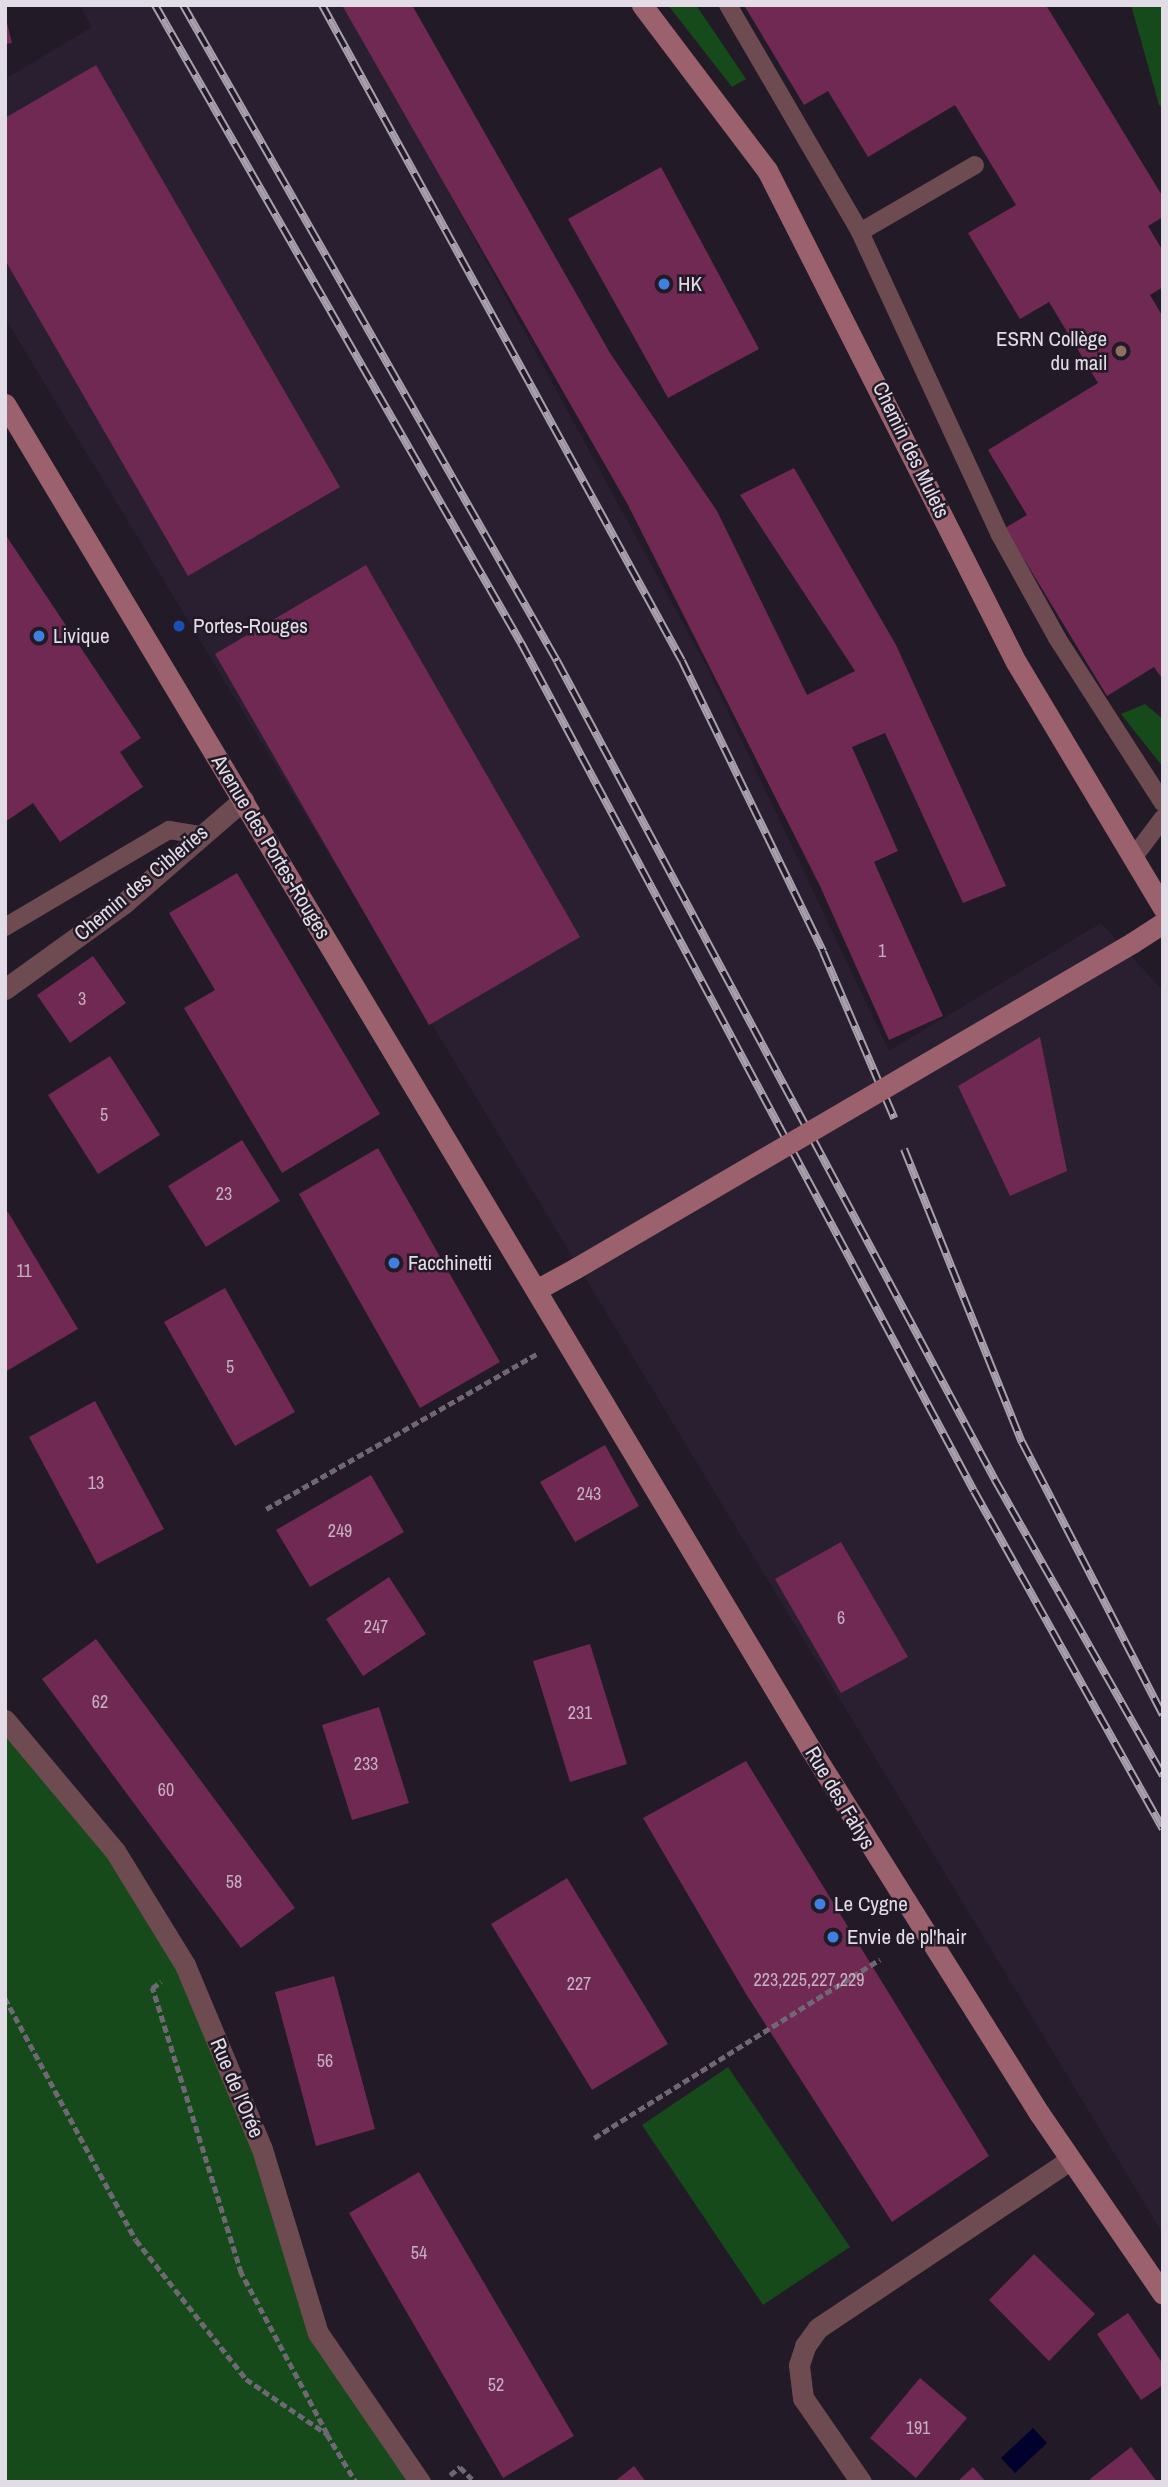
<!DOCTYPE html>
<meta charset="utf-8">
<style>
body{margin:0}
#map{position:relative;width:1168px;height:2487px;overflow:hidden;background:#221a27;font-family:"Archivo Narrow",sans-serif}
div>[style]{position:absolute}
[style*='--x']{left:calc(var(--x)*1px);top:calc(var(--y)*1px);width:calc(var(--w)*1px);rotate:calc(var(--a)*1deg)}
.built>*{inset:0;background:#2a1e31}
.green>*{inset:0;background:#164a1a}
.water>*{inset:0;background:#00022d}
.building>*{inset:0;background:#6f2952}
.path>*{height:4.5px;margin-top:-2.25px;transform-origin:0;background:repeating-linear-gradient(90deg,#6f6874 0 7px,transparent 0 10.5px)}
.lane>*{height:18px;margin:-9px;padding:0 9px;transform-origin:9px;border-radius:9px;background:#6e4a51}
.street>*{height:21px;margin:-10.5px;padding:0 10.5px;transform-origin:10.5px;border-radius:10.5px;background:#6e4a51}
.secondary>*{height:21px;margin:-10.5px;padding:0 10.5px;transform-origin:10.5px;border-radius:10.5px;background:#9b626d}
.rail>*{height:8px;margin-top:-4px;transform-origin:0;background:repeating-linear-gradient(90deg,#221a27 0 16px,#a8a1ac 0 32px);box-sizing:border-box;border-block:2px solid #a8a1ac}
.secondary-bridge>*{height:21px;margin:-10.5px;padding:0 10.5px;transform-origin:10.5px;border-radius:10.5px;background:#9b626d}
.dots>*{width:19px;height:19px;translate:-50% -50%;box-sizing:border-box;border:4px solid #221a27;border-radius:50%}
span{translate:-50% -50%;white-space:nowrap;text-align:center;line-height:1.15;-webkit-text-stroke:5px #221a27;paint-order:stroke}
.number-label{font-size:18px;color:#c5afc1}
.number-label span{-webkit-text-stroke-width:0}
.poi-label{font-size:21px;color:#e2dce6}
.left{translate:0 -50%;text-align:left}
.right{translate:-100% -50%;text-align:right}
.street-label{font-size:21px;color:#e2dce6}
.frame{position:absolute;inset:0;border:7px solid #e2dce6;pointer-events:none}
</style>
<div id="map">
<div class="built">
<div style="clip-path:polygon(79px 5px,347px 5px,708px 669px,889px 1051px,1101px 923px,1163px 991px,1163px 2234px,5px 318px,5px 79px,92px 27px)"></div>
</div>
<div class="green">
<div style="clip-path:polygon(668px 5px,696px 5px,746px 79px,732px 87px)"></div>
<div style="clip-path:polygon(1131px 5px,1163px 5px,1163px 108px,1159px 105px)"></div>
<div style="clip-path:polygon(1145px 704px,1163px 719px,1163px 767px,1121px 714px)"></div>
<div style="clip-path:polygon(5px 1720px,115px 1851px,185px 1965px,318px 2332px,420px 2482px,5px 2482px)"></div>
<div style="clip-path:polygon(728px 2067px,850px 2247px,763px 2305px,642px 2125px)"></div>
</div>
<div class="water">
<div style="clip-path:polygon(1033px 2428px,1047px 2443px,1015px 2473px,1001px 2458px)"></div>
</div>
<div class="building">
<div style="clip-path:polygon(342px 5px,412px 5px,610px 353px,717px 511px,807px 695px,855px 671px,740px 495px,794px 468px,896px 645px,1006px 886px,963px 903px,885px 733px,852px 747px,898px 851px,874px 862px,943px 1016px,889px 1040px,820px 886px,628px 505px)"></div>
<div style="clip-path:polygon(744px 5px,1046px 5px,1163px 197px,1163px 217px,1148px 226px,1163px 251px,1163px 287px,1150px 295px,1163px 317px,1163px 680px,1154px 667px,1107px 696px,1005px 528px,1027px 515px,988px 450px,1098px 383px,1049px 302px,1020px 319px,968px 233px,1016px 205px,955px 105px,868px 157px,828px 91px,804px 105px)"></div>
<div style="clip-path:polygon(5px 15px,12px 43px,5px 44px)"></div>
<div style="clip-path:polygon(96px 65px,340px 487px,188px 576px,5px 260px,5px 118px)"></div>
<div style="clip-path:polygon(661px 167px,759px 349px,668px 398px,568px 219px)"></div>
<div style="clip-path:polygon(5px 534px,141px 738px,120px 752px,143px 787px,60px 842px,33px 803px,5px 822px)"></div>
<div style="clip-path:polygon(366px 565px,580px 937px,429px 1025px,215px 654px)"></div>
<div style="clip-path:polygon(237px 873px,380px 1114px,282px 1173px,184px 1008px,215px 990px,169px 913px)"></div>
<div style="clip-path:polygon(93px 956px,126px 1003px,70px 1043px,37px 995px)"></div>
<div style="clip-path:polygon(1040px 1037px,1067px 1171px,1010px 1196px,958px 1086px)"></div>
<div style="clip-path:polygon(110px 1056px,160px 1135px,98px 1174px,48px 1095px)"></div>
<div style="clip-path:polygon(242px 1140px,280px 1201px,206px 1247px,168px 1186px)"></div>
<div style="clip-path:polygon(378px 1148px,500px 1362px,420px 1408px,299px 1194px)"></div>
<div style="clip-path:polygon(8px 1212px,78px 1329px,5px 1372px,5px 1213px)"></div>
<div style="clip-path:polygon(225px 1288px,295px 1412px,235px 1446px,164px 1322px)"></div>
<div style="clip-path:polygon(95px 1401px,164px 1529px,97px 1564px,29px 1437px)"></div>
<div style="clip-path:polygon(605px 1445px,639px 1506px,575px 1542px,540px 1482px)"></div>
<div style="clip-path:polygon(371px 1475px,404px 1532px,310px 1587px,276px 1530px)"></div>
<div style="clip-path:polygon(841px 1542px,908px 1657px,841px 1693px,775px 1579px)"></div>
<div style="clip-path:polygon(389px 1577px,426px 1634px,363px 1676px,326px 1619px)"></div>
<div style="clip-path:polygon(96px 1639px,295px 1908px,241px 1948px,42px 1679px)"></div>
<div style="clip-path:polygon(590px 1644px,627px 1764px,570px 1782px,533px 1661px)"></div>
<div style="clip-path:polygon(379px 1707px,409px 1803px,352px 1820px,322px 1725px)"></div>
<div style="clip-path:polygon(746px 1761px,989px 2156px,892px 2222px,746px 1994px,643px 1818px)"></div>
<div style="clip-path:polygon(567px 1878px,668px 2044px,592px 2090px,491px 1924px)"></div>
<div style="clip-path:polygon(334px 1976px,375px 2129px,316px 2146px,275px 1992px)"></div>
<div style="clip-path:polygon(419px 2172px,574px 2436px,503px 2478px,349px 2213px)"></div>
<div style="clip-path:polygon(1034px 2254px,1095px 2314px,1049px 2361px,989px 2300px)"></div>
<div style="clip-path:polygon(1128px 2313px,1163px 2364px,1163px 2385px,1141px 2400px,1097px 2334px)"></div>
<div style="clip-path:polygon(920px 2378px,967px 2418px,916px 2478px,870px 2438px)"></div>
<div style="clip-path:polygon(1131px 2447px,1157px 2482px,1092px 2482px,1090px 2479px)"></div>
<div style="clip-path:polygon(634px 2466px,646px 2482px,614px 2482px)"></div>
<div style="clip-path:polygon(973px 2467px,986px 2482px,957px 2482px)"></div>
</div>
<div class="path">
<div style="--x:266;--y:1509;--w:314;--a:-29.8"></div>
<div style="--x:5;--y:1998;--w:275;--a:61.6"></div>
<div style="--x:136;--y:2240;--w:177;--a:51.6"></div>
<div style="--x:246;--y:2379;--w:98;--a:34.2"></div>
<div style="--x:327;--y:2434;--w:183;--a:-118.1"></div>
<div style="--x:241;--y:2273;--w:299;--a:-107.3"></div>
<div style="--x:152;--y:1988;--w:11;--a:-34"></div>
<div style="--x:594;--y:2138;--w:337;--a:-32"></div>
<div style="--x:327;--y:2434;--w:56;--a:58.9"></div>
<div style="--x:450;--y:2475;--w:13;--a:-39"></div>
<div style="--x:460;--y:2467;--w:21;--a:45"></div>
</div>
<div class="lane">
<div style="--x:728;--y:5;--w:263;--a:59.8"></div>
<div style="--x:860;--y:232;--w:334;--a:65.2"></div>
<div style="--x:1000;--y:535;--w:118;--a:61"></div>
<div style="--x:1057;--y:638;--w:196;--a:57.3"></div>
<div style="--x:860;--y:232;--w:133;--a:-30.2"></div>
<div style="--x:1133;--y:858;--w:50;--a:-53.1"></div>
<div style="--x:5;--y:927;--w:191;--a:-30.6"></div>
<div style="--x:169;--y:830;--w:31;--a:9"></div>
</div>
<div class="street">
<div style="--x:5;--y:989;--w:145;--a:-35.8"></div>
<div style="--x:123;--y:904;--w:159;--a:-40.9"></div>
<div style="--x:5;--y:1720;--w:171;--a:50"></div>
<div style="--x:115;--y:1851;--w:134;--a:58.4"></div>
<div style="--x:185;--y:1965;--w:199;--a:67.3"></div>
<div style="--x:262;--y:2149;--w:192;--a:73.1"></div>
<div style="--x:318;--y:2333;--w:181;--a:55.6"></div>
<div style="--x:861;--y:2482;--w:102;--a:-124.6"></div>
<div style="--x:803;--y:2398;--w:33;--a:-97"></div>
<div style="--x:799;--y:2365;--w:20;--a:-72"></div>
<div style="--x:805;--y:2346;--w:22;--a:-54"></div>
<div style="--x:818;--y:2328;--w:303;--a:-33.7"></div>
</div>
<div class="secondary">
<div style="--x:642;--y:5;--w:207;--a:52.9"></div>
<div style="--x:767;--y:170;--w:551;--a:63.16"></div>
<div style="--x:1016;--y:662;--w:287;--a:59.1"></div>
<div style="--x:5;--y:404;--w:1567;--a:59.08"></div>
<div style="--x:810;--y:1748;--w:431;--a:57.9"></div>
<div style="--x:1039;--y:2113;--w:219;--a:55.6"></div>
<div style="--x:1132;--y:943;--w:37;--a:-33"></div>
<div style="--x:536;--y:1290;--w:46;--a:-28.8"></div>
</div>
<div class="rail">
<div style="--x:155;--y:5;--w:736;--a:60.16"></div>
<div style="--x:521;--y:643;--w:961;--a:61.89"></div>
<div style="--x:974;--y:1491;--w:387;--a:60.8"></div>
<div style="--x:183;--y:5;--w:755;--a:60.31"></div>
<div style="--x:557;--y:661;--w:929;--a:61.86"></div>
<div style="--x:995;--y:1480;--w:340;--a:60.4"></div>
<div style="--x:322;--y:5;--w:748;--a:61.24"></div>
<div style="--x:682;--y:661;--w:323;--a:64.1"></div>
<div style="--x:823;--y:952;--w:181;--a:66.8"></div>
<div style="--x:904;--y:1149;--w:316;--a:68.1"></div>
<div style="--x:1022;--y:1442;--w:307;--a:62.7"></div>
</div>
<div class="secondary-bridge">
<div style="--x:576;--y:1268;--w:644;--a:-30.31"></div>
</div>
<div class="dots">
<div style="left:664px;top:284px;background:#3f7fe0"></div>
<div style="left:1121px;top:351px;background:#8d6e63"></div>
<div style="left:179px;top:626px;background:#1a4fb4"></div>
<div style="left:39px;top:636px;background:#3f7fe0"></div>
<div style="left:394px;top:1263px;background:#3f7fe0"></div>
<div style="left:820px;top:1904px;background:#3f7fe0"></div>
<div style="left:833px;top:1937px;background:#3f7fe0"></div>
</div>
<div class="number-label">
<span style="left:882px;top:951px">1</span>
<span style="left:82px;top:999px">3</span>
<span style="left:104px;top:1115px">5</span>
<span style="left:224px;top:1194px">23</span>
<span style="left:24px;top:1271px">11</span>
<span style="left:230px;top:1367px">5</span>
<span style="left:96px;top:1483px">13</span>
<span style="left:589px;top:1494px">243</span>
<span style="left:340px;top:1531px">249</span>
<span style="left:841px;top:1618px">6</span>
<span style="left:376px;top:1627px">247</span>
<span style="left:100px;top:1702px">62</span>
<span style="left:580px;top:1713px">231</span>
<span style="left:366px;top:1764px">233</span>
<span style="left:166px;top:1790px">60</span>
<span style="left:234px;top:1882px">58</span>
<span style="left:809px;top:1980px">223,225,227,229</span>
<span style="left:579px;top:1984px">227</span>
<span style="left:325px;top:2061px">56</span>
<span style="left:419px;top:2253px">54</span>
<span style="left:496px;top:2385px">52</span>
<span style="left:918px;top:2428px">191</span>
</div>
<div class="poi-label">
<span class="left" style="left:678px;top:284px">HK</span>
<span class="right" style="left:1107px;top:351px">ESRN Collège<br>du mail</span>
<span class="left" style="left:193px;top:626px">Portes-Rouges</span>
<span class="left" style="left:53px;top:636px">Livique</span>
<span class="left" style="left:408px;top:1263px">Facchinetti</span>
<span class="left" style="left:834px;top:1904px">Le Cygne</span>
<span class="left" style="left:847px;top:1937px">Envie de pl'hair</span>
</div>
<div class="street-label">
<span style="left:911px;top:450px;rotate:64deg">Chemin des Mulets</span>
<span style="left:271px;top:847px;rotate:59deg">Avenue des Portes-Rouges</span>
<span style="left:141px;top:883px;rotate:-40deg">Chemin des Cibleries</span>
<span style="left:840px;top:1798px;rotate:59deg">Rue des Fahys</span>
<span style="left:237px;top:2088px;rotate:67deg">Rue de l'Orée</span>
</div>
<div class="frame"></div>
</div>
